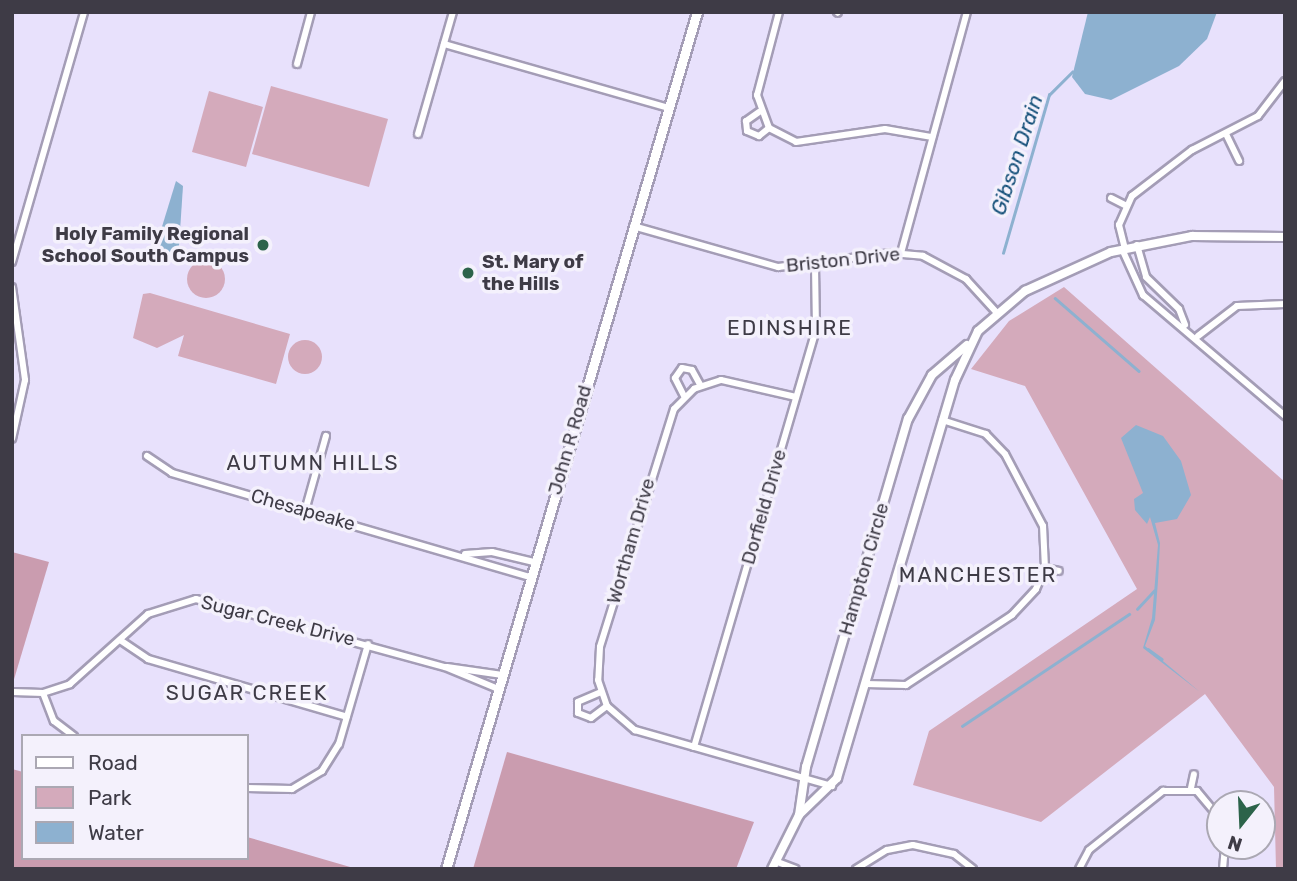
<!DOCTYPE html>
<style>
body{margin:0}
#map{position:relative;width:1297px;height:881px;overflow:hidden;background:#e8e1fc;font-family:Rubik,sans-serif}
div>[style]{position:absolute}
[style*='--x']{left:calc(var(--x)*1px);top:calc(var(--y)*1px);width:calc(var(--w)*1px);rotate:calc(var(--a)*1deg)}
.green>*{inset:0;background:#d4aabb}
.round{border-radius:50%}
.forest>*{inset:0;background:#ca9caf}
.water>*{inset:0;background:#8db1d0}
.stream>*{height:2.5px;margin:-1.25px;padding:0 1.25px;transform-origin:1.25px;border-radius:1.25px;background:#8db1d0}
.roads{filter:drop-shadow(2px 0 #a49db6) drop-shadow(-2px 0 #a49db6) drop-shadow(0 2px #a49db6) drop-shadow(0 -2px #a49db6)}
.minor>*{height:6px;margin:-3px;padding:0 3px;transform-origin:3px;border-radius:3px;background:#fff}
.tertiary>*{height:8px;margin:-4px;padding:0 4px;transform-origin:4px;border-radius:4px;background:#fff}
.secondary>*{height:9px;margin:-4.5px;padding:0 4.5px;transform-origin:4.5px;border-radius:4.5px;background:#fff}
.dots>*{width:19px;height:19px;translate:-50% -50%;box-sizing:border-box;border:4px solid #f4f1fc;border-radius:50%}
span{translate:-50% -50%;white-space:nowrap;text-align:center;line-height:1.15;-webkit-text-stroke:7px #f4f1fc;paint-order:stroke}
.poi-label{font-size:19px;color:#3e3b46;font-weight:700}
.right{translate:-100% -50%;text-align:right}
.left{translate:0 -50%;text-align:left}
.street-label{font-size:19px;color:#3e3b46}
.water-label{font-size:21px;color:#16517a;font-style:italic}
.neighbourhood-label{font-size:21px;color:#3e3b46;letter-spacing:2px}
.frame{position:absolute;inset:0;border:14px solid #3e3b46;pointer-events:none}
.legend{position:absolute;left:21px;top:734px;width:228px;height:126px;box-sizing:border-box;background:#f4f1fc;border:2px solid #aba8b3;margin:0;padding:9px 12px;list-style:none;font-size:21px;color:#3e3b46}
.legend li{display:flex;align-items:center;gap:14px;height:35px}
.legend b{width:35px;border:2px solid #aba8b3}
.north{position:absolute;left:1206px;top:790px;width:70px;height:70px;box-sizing:border-box;background:#f4f1fc;border:2px solid #aba8b3;border-radius:50%;rotate:198deg;font-size:19px;font-weight:700;line-height:28px;text-align:center;color:#3e3b46}
.north::after{content:'';display:block;margin:auto;width:24px;height:32px;background:#2c634a;clip-path:polygon(50% 0,100% 100%,50% 72%,0 100%)}
</style>
<div id="map">
<div class="green">
<div style="clip-path:polygon(271px 86px,388px 119px,369px 187px,252px 154px)"></div>
<div style="clip-path:polygon(209px 91px,263px 107px,246px 167px,192px 152px)"></div>
<div class="round" style="left:187px;top:260px;width:38px;height:38px"></div>
<div style="clip-path:polygon(1064px 287px,1285px 482px,1285px 869px,1276px 869px,1274px 787px,1205px 694px,1041px 822px,913px 785px,929px 731px,1137px 589px,1025px 386px,971px 369px,1009px 321px)"></div>
<div style="clip-path:polygon(150px 293px,290px 334px,276px 384px,178px 356px,184px 335px,157px 348px,133px 338px,143px 294px)"></div>
<div class="round" style="left:288px;top:340px;width:34px;height:34px"></div>
</div>
<div class="forest">
<div style="clip-path:polygon(12px 552px,49px 562px,12px 686px)"></div>
<div style="clip-path:polygon(507px 752px,754px 822px,736px 869px,473px 869px)"></div>
<div style="clip-path:polygon(12px 769px,23px 772px,23px 858px,247px 858px,247px 837px,357px 869px,12px 869px)"></div>
</div>
<div class="water">
<div style="clip-path:polygon(1088px 12px,1217px 12px,1207px 39px,1179px 66px,1111px 100px,1085px 94px,1072px 77px)"></div>
<div style="clip-path:polygon(176px 181px,183px 186px,179px 246px,168px 258px,157px 243px)"></div>
<div style="clip-path:polygon(1136px 425px,1163px 436px,1181px 461px,1191px 495px,1177px 519px,1155px 523px,1160px 543px,1158px 581px,1155px 620px,1145px 646px,1200px 692px,1143px 648px,1152px 618px,1158px 545px,1150px 517px,1147px 524px,1135px 510px,1134px 499px,1143px 493px,1121px 438px)"></div>
</div>
<div class="stream">
<div style="--x:1003;--y:253;--w:165;--a:-73.8"></div>
<div style="--x:1049;--y:95;--w:33;--a:-45"></div>
<div style="--x:1055;--y:298;--w:111;--a:41"></div>
<div style="--x:1137;--y:609;--w:25;--a:-47"></div>
<div style="--x:1148;--y:649;--w:17;--a:36"></div>
<div style="--x:962;--y:726;--w:201;--a:-33.8"></div>
</div>
<div class="roads">
<div class="minor">
<div style="--x:779;--y:12;--w:86;--a:104.8"></div>
<div style="--x:757;--y:95;--w:35;--a:70"></div>
<div style="--x:769;--y:128;--w:30;--a:27"></div>
<div style="--x:796;--y:142;--w:90;--a:-8.3"></div>
<div style="--x:885;--y:129;--w:48;--a:9.7"></div>
<div style="--x:837;--y:12;--w:1;--a:45"></div>
<div style="--x:444;--y:44;--w:233;--a:15.9"></div>
<div style="--x:297;--y:64;--w:54;--a:-74.9"></div>
<div style="--x:759;--y:112;--w:16;--a:145"></div>
<div style="--x:746;--y:121;--w:10;--a:84"></div>
<div style="--x:747;--y:131;--w:13;--a:23"></div>
<div style="--x:759;--y:136;--w:13;--a:-39"></div>
<div style="--x:418;--y:134;--w:127;--a:-74"></div>
<div style="--x:1226;--y:134;--w:30;--a:64"></div>
<div style="--x:1111;--y:198;--w:16;--a:27"></div>
<div style="--x:633;--y:226;--w:151;--a:15.8"></div>
<div style="--x:778;--y:267;--w:114;--a:-7.1"></div>
<div style="--x:891;--y:253;--w:32;--a:5"></div>
<div style="--x:923;--y:256;--w:49;--a:28.1"></div>
<div style="--x:966;--y:279;--w:46;--a:47.6"></div>
<div style="--x:1137;--y:245;--w:33;--a:74"></div>
<div style="--x:1146;--y:277;--w:46;--a:44.1"></div>
<div style="--x:1179;--y:309;--w:17;--a:69"></div>
<div style="--x:1122;--y:249;--w:51;--a:65.5"></div>
<div style="--x:1143;--y:295;--w:187;--a:40.4"></div>
<div style="--x:1125;--y:249;--w:25;--a:-104"></div>
<div style="--x:1119;--y:225;--w:32;--a:-66"></div>
<div style="--x:1132;--y:196;--w:76;--a:-37.5"></div>
<div style="--x:1192;--y:150;--w:74;--a:-27.3"></div>
<div style="--x:1258;--y:116;--w:44;--a:-52.4"></div>
<div style="--x:901;--y:253;--w:250;--a:-74.7"></div>
<div style="--x:12;--y:262;--w:260;--a:-73.9"></div>
<div style="--x:12;--y:287;--w:94;--a:82"></div>
<div style="--x:25;--y:380;--w:60;--a:102.4"></div>
<div style="--x:1198;--y:336;--w:49;--a:-37.6"></div>
<div style="--x:1237;--y:306;--w:48;--a:-2.4"></div>
<div style="--x:684;--y:396;--w:20;--a:-117"></div>
<div style="--x:675;--y:378;--w:12;--a:-55"></div>
<div style="--x:682;--y:368;--w:10;--a:11"></div>
<div style="--x:692;--y:370;--w:18;--a:61"></div>
<div style="--x:796;--y:397;--w:77;--a:-167.2"></div>
<div style="--x:721;--y:380;--w:28;--a:162"></div>
<div style="--x:694;--y:389;--w:28;--a:135"></div>
<div style="--x:674;--y:409;--w:249;--a:107.3"></div>
<div style="--x:600;--y:647;--w:33;--a:93"></div>
<div style="--x:598;--y:680;--w:28;--a:71"></div>
<div style="--x:607;--y:706;--w:37;--a:41"></div>
<div style="--x:635;--y:730;--w:205;--a:15.9"></div>
<div style="--x:147;--y:456;--w:30;--a:34"></div>
<div style="--x:172;--y:473;--w:373;--a:16.2"></div>
<div style="--x:305;--y:511;--w:78;--a:-74.4"></div>
<div style="--x:465;--y:554;--w:27;--a:-4"></div>
<div style="--x:492;--y:552;--w:43;--a:13.4"></div>
<div style="--x:1045;--y:568;--w:14;--a:12"></div>
<div style="--x:120;--y:640;--w:34;--a:34"></div>
<div style="--x:148;--y:659;--w:207;--a:16.2"></div>
<div style="--x:447;--y:667;--w:56;--a:8.3"></div>
<div style="--x:866;--y:684;--w:40;--a:1.4"></div>
<div style="--x:906;--y:685;--w:127;--a:-33.4"></div>
<div style="--x:1012;--y:615;--w:35;--a:-47"></div>
<div style="--x:1036;--y:589;--w:23;--a:-67"></div>
<div style="--x:1045;--y:568;--w:42;--a:-92.7"></div>
<div style="--x:1043;--y:526;--w:81;--a:-117.8"></div>
<div style="--x:1005;--y:454;--w:28;--a:-134"></div>
<div style="--x:986;--y:434;--w:46;--a:-162.3"></div>
<div style="--x:13;--y:692;--w:30;--a:2"></div>
<div style="--x:43;--y:693;--w:28;--a:-18"></div>
<div style="--x:70;--y:684;--w:105;--a:-41.9"></div>
<div style="--x:148;--y:614;--w:50;--a:-17.4"></div>
<div style="--x:196;--y:599;--w:258;--a:15.3"></div>
<div style="--x:445;--y:667;--w:57;--a:22.5"></div>
<div style="--x:601;--y:692;--w:25;--a:157"></div>
<div style="--x:578;--y:702;--w:11;--a:90"></div>
<div style="--x:578;--y:713;--w:14;--a:21"></div>
<div style="--x:591;--y:718;--w:20;--a:-37"></div>
<div style="--x:43;--y:693;--w:30;--a:69"></div>
<div style="--x:54;--y:721;--w:25;--a:37"></div>
<div style="--x:694;--y:747;--w:435;--a:-73.7"></div>
<div style="--x:816;--y:329;--w:64;--a:-90.9"></div>
<div style="--x:247;--y:788;--w:45;--a:1.3"></div>
<div style="--x:292;--y:789;--w:35;--a:-31"></div>
<div style="--x:322;--y:771;--w:32;--a:-58"></div>
<div style="--x:339;--y:744;--w:104;--a:-73.8"></div>
<div style="--x:1191;--y:788;--w:14;--a:-78"></div>
<div style="--x:775;--y:861;--w:22;--a:21"></div>
<div style="--x:856;--y:869;--w:36;--a:-32"></div>
<div style="--x:887;--y:850;--w:26;--a:-11"></div>
<div style="--x:913;--y:845;--w:42;--a:12.4"></div>
<div style="--x:954;--y:854;--w:24;--a:38"></div>
<div style="--x:1079;--y:869;--w:21;--a:-62"></div>
<div style="--x:1089;--y:850;--w:95;--a:-38.6"></div>
<div style="--x:1163;--y:791;--w:34;--a:0"></div>
<div style="--x:1197;--y:791;--w:35;--a:50"></div>
<div style="--x:1223;--y:869;--w:23;--a:-85"></div>
</div>
<div class="tertiary">
<div style="--x:799;--y:815;--w:53;--a:-44.2"></div>
<div style="--x:837;--y:778;--w:415;--a:-73.5"></div>
<div style="--x:955;--y:380;--w:54;--a:-64.9"></div>
<div style="--x:978;--y:331;--w:62;--a:-40.4"></div>
<div style="--x:1025;--y:291;--w:94;--a:-24.4"></div>
<div style="--x:1111;--y:252;--w:83;--a:-11.2"></div>
<div style="--x:1192;--y:236;--w:93;--a:0.6"></div>
<div style="--x:772;--y:869;--w:60;--a:-63.4"></div>
<div style="--x:799;--y:815;--w:49;--a:-81.7"></div>
<div style="--x:806;--y:767;--w:363;--a:-73.7"></div>
<div style="--x:908;--y:419;--w:50;--a:-61.4"></div>
<div style="--x:932;--y:375;--w:46;--a:-40.6"></div>
</div>
<div class="secondary">
<div style="--x:446;--y:869;--w:893;--a:-73.68"></div>
</div>
</div>
<div class="dots">
<div style="left:263px;top:245px;background:#2c634a"></div>
<div style="left:468px;top:273px;background:#2c634a"></div>
</div>
<div class="poi-label">
<span class="right" style="left:249px;top:245px">Holy Family Regional<br>School South Campus</span>
<span class="left" style="left:482px;top:273px">St. Mary of<br>the Hills</span>
</div>
<div class="street-label">
<span style="left:843px;top:260px;rotate:-6deg">Briston Drive</span>
<span style="left:570px;top:440px;rotate:-74deg">John R Road</span>
<span style="left:764px;top:507px;rotate:-74deg">Dorfield Drive</span>
<span style="left:303px;top:510px;rotate:16deg">Chesapeake</span>
<span style="left:631px;top:541px;rotate:-74deg">Wortham Drive</span>
<span style="left:864px;top:569px;rotate:-74deg">Hampton Circle</span>
<span style="left:278px;top:621px;rotate:14deg">Sugar Creek Drive</span>
</div>
<div class="water-label">
<span style="left:1017px;top:155px;rotate:-72deg">Gibson Drain</span>
</div>
<div class="neighbourhood-label">
<span style="left:790px;top:328px">EDINSHIRE</span>
<span style="left:313px;top:463px">AUTUMN HILLS</span>
<span style="left:978px;top:575px">MANCHESTER</span>
<span style="left:247px;top:693px">SUGAR CREEK</span>
</div>
<div class="frame"></div>
<ul class="legend">
<li><b style="height:9px;background:#fff"></b>Road</li>
<li><b style="height:19px;background:#d4aabb"></b>Park</li>
<li><b style="height:19px;background:#8db1d0"></b>Water</li>
</ul>
<div class="north">N</div>
</div>
